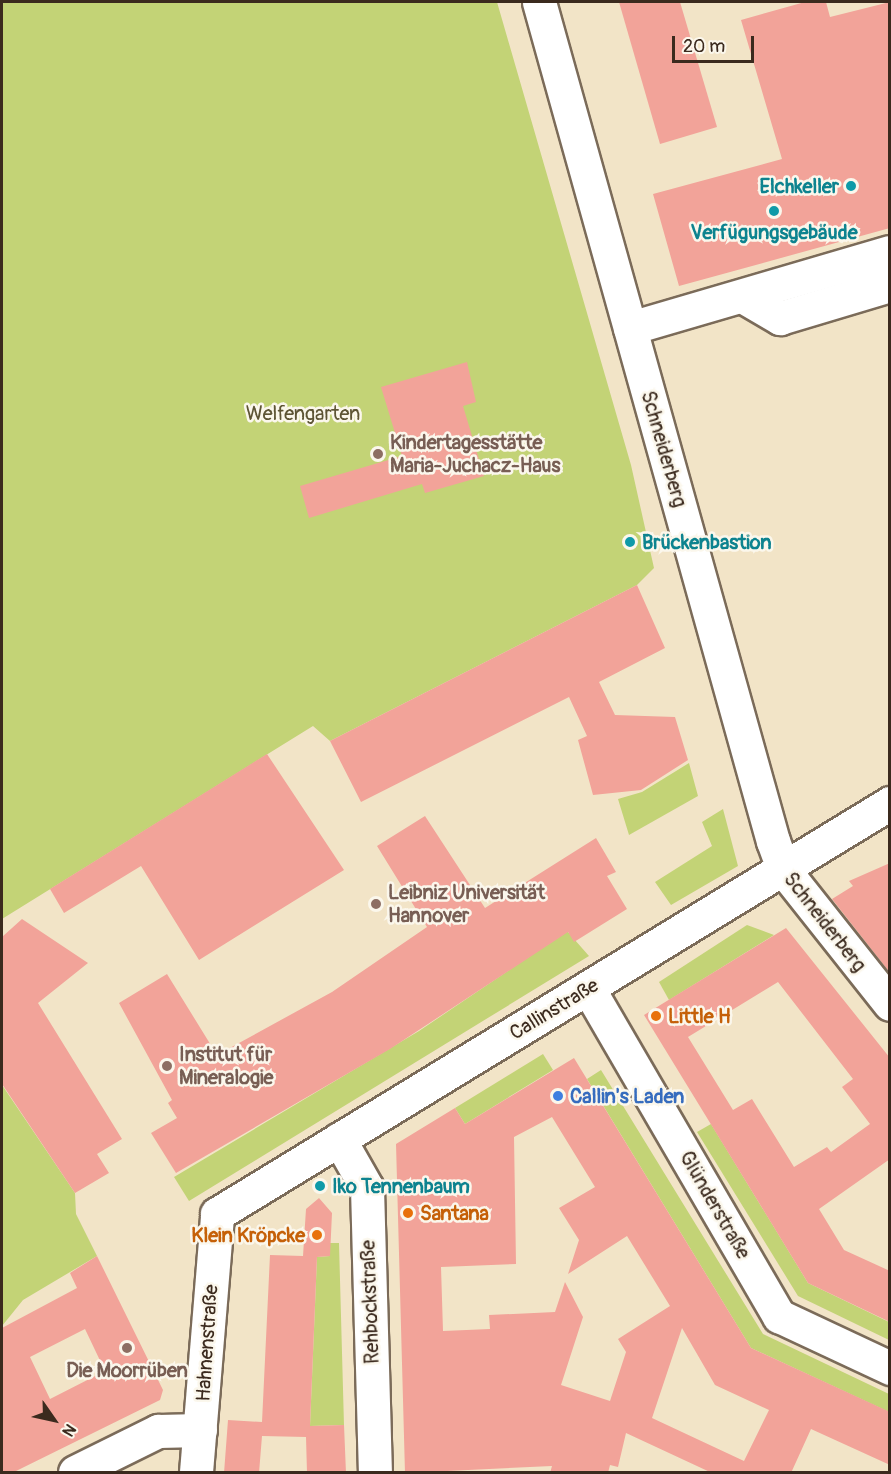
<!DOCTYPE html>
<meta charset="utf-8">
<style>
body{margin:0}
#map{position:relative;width:891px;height:1474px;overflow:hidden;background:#f2e4c7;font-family:Pangolin,sans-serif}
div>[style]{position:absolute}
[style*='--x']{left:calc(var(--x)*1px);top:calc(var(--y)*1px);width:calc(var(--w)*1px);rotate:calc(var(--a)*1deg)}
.green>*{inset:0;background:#c3d376}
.building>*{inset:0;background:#f2a399}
.roads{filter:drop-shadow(2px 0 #7b6b59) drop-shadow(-2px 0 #7b6b59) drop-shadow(0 2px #7b6b59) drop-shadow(0 -2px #7b6b59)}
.minor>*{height:33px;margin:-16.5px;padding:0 16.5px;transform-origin:16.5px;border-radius:16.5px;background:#fff}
.dots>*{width:16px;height:16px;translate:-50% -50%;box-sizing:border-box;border:3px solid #fbf7ec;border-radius:50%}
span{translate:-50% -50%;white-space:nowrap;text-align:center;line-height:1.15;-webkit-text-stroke:5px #fbf7ec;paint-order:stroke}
.culture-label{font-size:20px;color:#0d838f;font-weight:700}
.right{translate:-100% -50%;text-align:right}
.left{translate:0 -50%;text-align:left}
.park-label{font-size:20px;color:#5d5434}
.education-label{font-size:20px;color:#785e54;font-weight:700}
.street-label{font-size:20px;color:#3b2a1e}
.food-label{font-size:20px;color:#c56008;font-weight:700}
.shop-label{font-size:20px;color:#366cbe;font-weight:700}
.frame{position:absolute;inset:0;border:3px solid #3b2a1e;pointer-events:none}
.north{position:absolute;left:24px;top:1390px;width:60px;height:60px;-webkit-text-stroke:4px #fbf7ec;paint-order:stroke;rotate:124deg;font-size:16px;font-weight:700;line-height:24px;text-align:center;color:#3b2a1e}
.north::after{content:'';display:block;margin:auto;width:21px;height:27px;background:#3b2a1e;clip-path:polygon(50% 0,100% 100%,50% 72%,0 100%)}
.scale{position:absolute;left:672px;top:36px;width:82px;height:27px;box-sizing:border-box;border:3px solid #3b2a1e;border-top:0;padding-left:8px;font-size:18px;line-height:21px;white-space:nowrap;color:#3b2a1e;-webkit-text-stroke:4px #fbf7ec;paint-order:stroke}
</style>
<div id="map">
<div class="green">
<div style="clip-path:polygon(2px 2px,497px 2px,631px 465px,654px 568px,637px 585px,330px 741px,313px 726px,2px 919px)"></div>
<div style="clip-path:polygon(689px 763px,698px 796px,629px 835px,618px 799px,642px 792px)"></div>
<div style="clip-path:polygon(723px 809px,738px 866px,671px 905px,655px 882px,712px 846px,702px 822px)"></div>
<div style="clip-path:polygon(747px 925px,774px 935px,669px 1000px,659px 982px)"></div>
<div style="clip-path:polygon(567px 931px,589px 956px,189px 1201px,174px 1177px,419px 1031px)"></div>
<div style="clip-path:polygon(543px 1054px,553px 1070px,465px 1124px,455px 1108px)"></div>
<div style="clip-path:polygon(601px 1070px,763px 1334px,889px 1394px,889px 1412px,751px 1348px,587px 1079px)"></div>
<div style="clip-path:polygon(2px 1085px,75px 1193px,76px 1214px,97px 1256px,23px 1300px,2px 1326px)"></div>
<div style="clip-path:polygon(711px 1124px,808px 1283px,889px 1322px,889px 1340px,798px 1296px,697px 1132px)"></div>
<div style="clip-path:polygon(330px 1243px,339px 1243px,344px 1425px,310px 1426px,317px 1257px,330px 1256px)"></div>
</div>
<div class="building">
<div style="clip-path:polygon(619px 2px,680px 2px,717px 127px,660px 144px)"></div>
<div style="clip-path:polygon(805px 2px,826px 2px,830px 17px,890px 2px,890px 228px,679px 286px,653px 194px,782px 159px,741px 20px)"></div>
<div style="clip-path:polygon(467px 362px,476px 402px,463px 406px,484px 476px,425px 493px,422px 484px,309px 518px,300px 486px,402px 456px,381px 387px)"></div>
<div style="clip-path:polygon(637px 585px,665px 648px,599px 682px,615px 715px,675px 717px,688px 760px,641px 790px,593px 795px,578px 740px,587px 736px,569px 697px,361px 802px,330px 741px)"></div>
<div style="clip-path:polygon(267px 754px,344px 870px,199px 960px,141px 866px,64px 913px,50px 889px)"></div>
<div style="clip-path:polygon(425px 816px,485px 908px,596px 838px,616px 872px,607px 876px,627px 909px,574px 942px,568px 932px,390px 1049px,176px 1173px,151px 1133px,177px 1118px,168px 1103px,172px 1100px,119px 1003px,167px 974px,217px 1055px,332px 992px,427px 927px,377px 846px)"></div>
<div style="clip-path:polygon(890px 863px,890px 973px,832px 899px,853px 886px,849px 881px)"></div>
<div style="clip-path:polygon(22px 919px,88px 963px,38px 1003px,122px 1139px,97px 1154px,109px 1173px,75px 1193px,2px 1084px,2px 937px)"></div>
<div style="clip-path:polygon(evenodd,786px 928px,890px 1058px,890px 1159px,819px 1209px,844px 1250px,890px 1271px,890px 1322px,808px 1283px,644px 1015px,786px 928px,778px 982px,853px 1079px,842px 1087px,870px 1124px,831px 1152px,827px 1147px,794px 1167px,752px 1099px,733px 1110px,688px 1037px,778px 982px)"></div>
<div style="clip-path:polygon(evenodd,574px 1058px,751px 1348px,890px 1412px,890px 1465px,811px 1429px,791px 1473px,712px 1473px,626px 1433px,618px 1467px,610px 1465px,608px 1473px,550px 1473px,552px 1466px,405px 1473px,396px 1144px,455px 1108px,465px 1124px,574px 1058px,552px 1117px,595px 1187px,559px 1208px,579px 1240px,568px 1274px,627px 1236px,670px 1306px,618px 1339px,626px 1352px,610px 1401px,561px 1385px,583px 1317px,565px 1282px,555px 1312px,489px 1315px,490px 1329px,443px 1331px,441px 1267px,516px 1264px,514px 1137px,552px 1117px,574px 1058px,682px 1328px,715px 1385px,769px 1410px,744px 1461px,652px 1418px,682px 1328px)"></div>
<div style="clip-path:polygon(319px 1198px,332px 1213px,330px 1256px,317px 1257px,310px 1426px,344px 1425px,346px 1473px,307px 1473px,306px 1437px,262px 1436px,259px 1473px,224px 1473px,228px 1420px,262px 1422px,270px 1255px,303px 1256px,306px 1209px)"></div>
<div style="clip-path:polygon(evenodd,97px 1256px,163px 1390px,160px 1400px,12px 1473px,2px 1473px,2px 1328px,77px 1288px,70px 1273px,97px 1256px,85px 1329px,105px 1371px,50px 1399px,30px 1357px,85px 1329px)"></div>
</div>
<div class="roads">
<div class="minor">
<div style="--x:539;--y:2;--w:871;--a:74.42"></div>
<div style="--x:773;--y:841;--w:30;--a:70"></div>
<div style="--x:783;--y:869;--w:172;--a:51.6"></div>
<div style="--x:744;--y:297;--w:42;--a:30.3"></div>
<div style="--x:780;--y:318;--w:115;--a:-16.7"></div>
<div style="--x:630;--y:328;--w:271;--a:-16.3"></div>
<div style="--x:588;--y:988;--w:380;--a:59.8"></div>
<div style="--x:779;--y:1316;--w:123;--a:25.1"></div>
<div style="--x:339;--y:1139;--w:56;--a:60.3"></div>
<div style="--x:367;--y:1188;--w:284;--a:88.4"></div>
<div style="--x:75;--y:1472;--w:93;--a:-26.3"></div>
<div style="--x:158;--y:1431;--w:42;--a:-1.4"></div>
<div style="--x:196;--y:1472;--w:259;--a:-85.3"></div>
<div style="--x:217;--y:1214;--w:789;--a:-31.41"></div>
</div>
</div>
<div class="dots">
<div style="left:851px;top:186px;background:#0f9aa8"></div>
<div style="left:774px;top:211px;background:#0f9aa8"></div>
<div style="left:378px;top:454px;background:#8d6e63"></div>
<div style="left:630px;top:542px;background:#0f9aa8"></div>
<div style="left:376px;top:904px;background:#8d6e63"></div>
<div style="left:656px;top:1016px;background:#e8710a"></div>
<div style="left:167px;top:1066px;background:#8d6e63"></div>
<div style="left:558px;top:1096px;background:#3f7fe0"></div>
<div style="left:320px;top:1186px;background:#0f9aa8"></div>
<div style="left:408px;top:1213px;background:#e8710a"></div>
<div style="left:317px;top:1235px;background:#e8710a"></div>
<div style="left:127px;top:1348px;background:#8d6e63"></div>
</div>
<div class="culture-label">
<span class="right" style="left:839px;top:186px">Elchkeller</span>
<span style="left:774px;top:232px">Verfügungsgebäude</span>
<span class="left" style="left:642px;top:542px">Brückenbastion</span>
<span class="left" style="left:332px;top:1186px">Iko Tennenbaum</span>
</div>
<div class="park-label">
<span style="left:303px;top:413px">Welfengarten</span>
</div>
<div class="education-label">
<span class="left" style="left:390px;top:454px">Kindertagesstätte<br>Maria-Juchacz-Haus</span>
<span class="left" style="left:388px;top:904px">Leibniz Universität<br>Hannover</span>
<span class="left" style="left:179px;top:1066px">Institut für<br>Mineralogie</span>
<span style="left:127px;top:1370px">Die Moorrüben</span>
</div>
<div class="street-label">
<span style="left:664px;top:449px;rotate:74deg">Schneiderberg</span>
<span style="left:825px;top:922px;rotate:52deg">Schneiderberg</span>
<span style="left:554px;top:1009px;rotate:-31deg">Callinstraße</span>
<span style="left:715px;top:1205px;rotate:60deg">Glünderstraße</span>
<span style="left:370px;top:1302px;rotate:-92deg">Rehbockstraße</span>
<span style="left:207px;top:1343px;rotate:-86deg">Hahnenstraße</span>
</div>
<div class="food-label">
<span class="left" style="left:668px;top:1016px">Little H</span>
<span class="left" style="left:420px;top:1213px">Santana</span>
<span class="right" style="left:305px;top:1235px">Klein Kröpcke</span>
</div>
<div class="shop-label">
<span class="left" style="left:570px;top:1096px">Callin's Laden</span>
</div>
<div class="frame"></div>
<div class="north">N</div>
<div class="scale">20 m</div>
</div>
